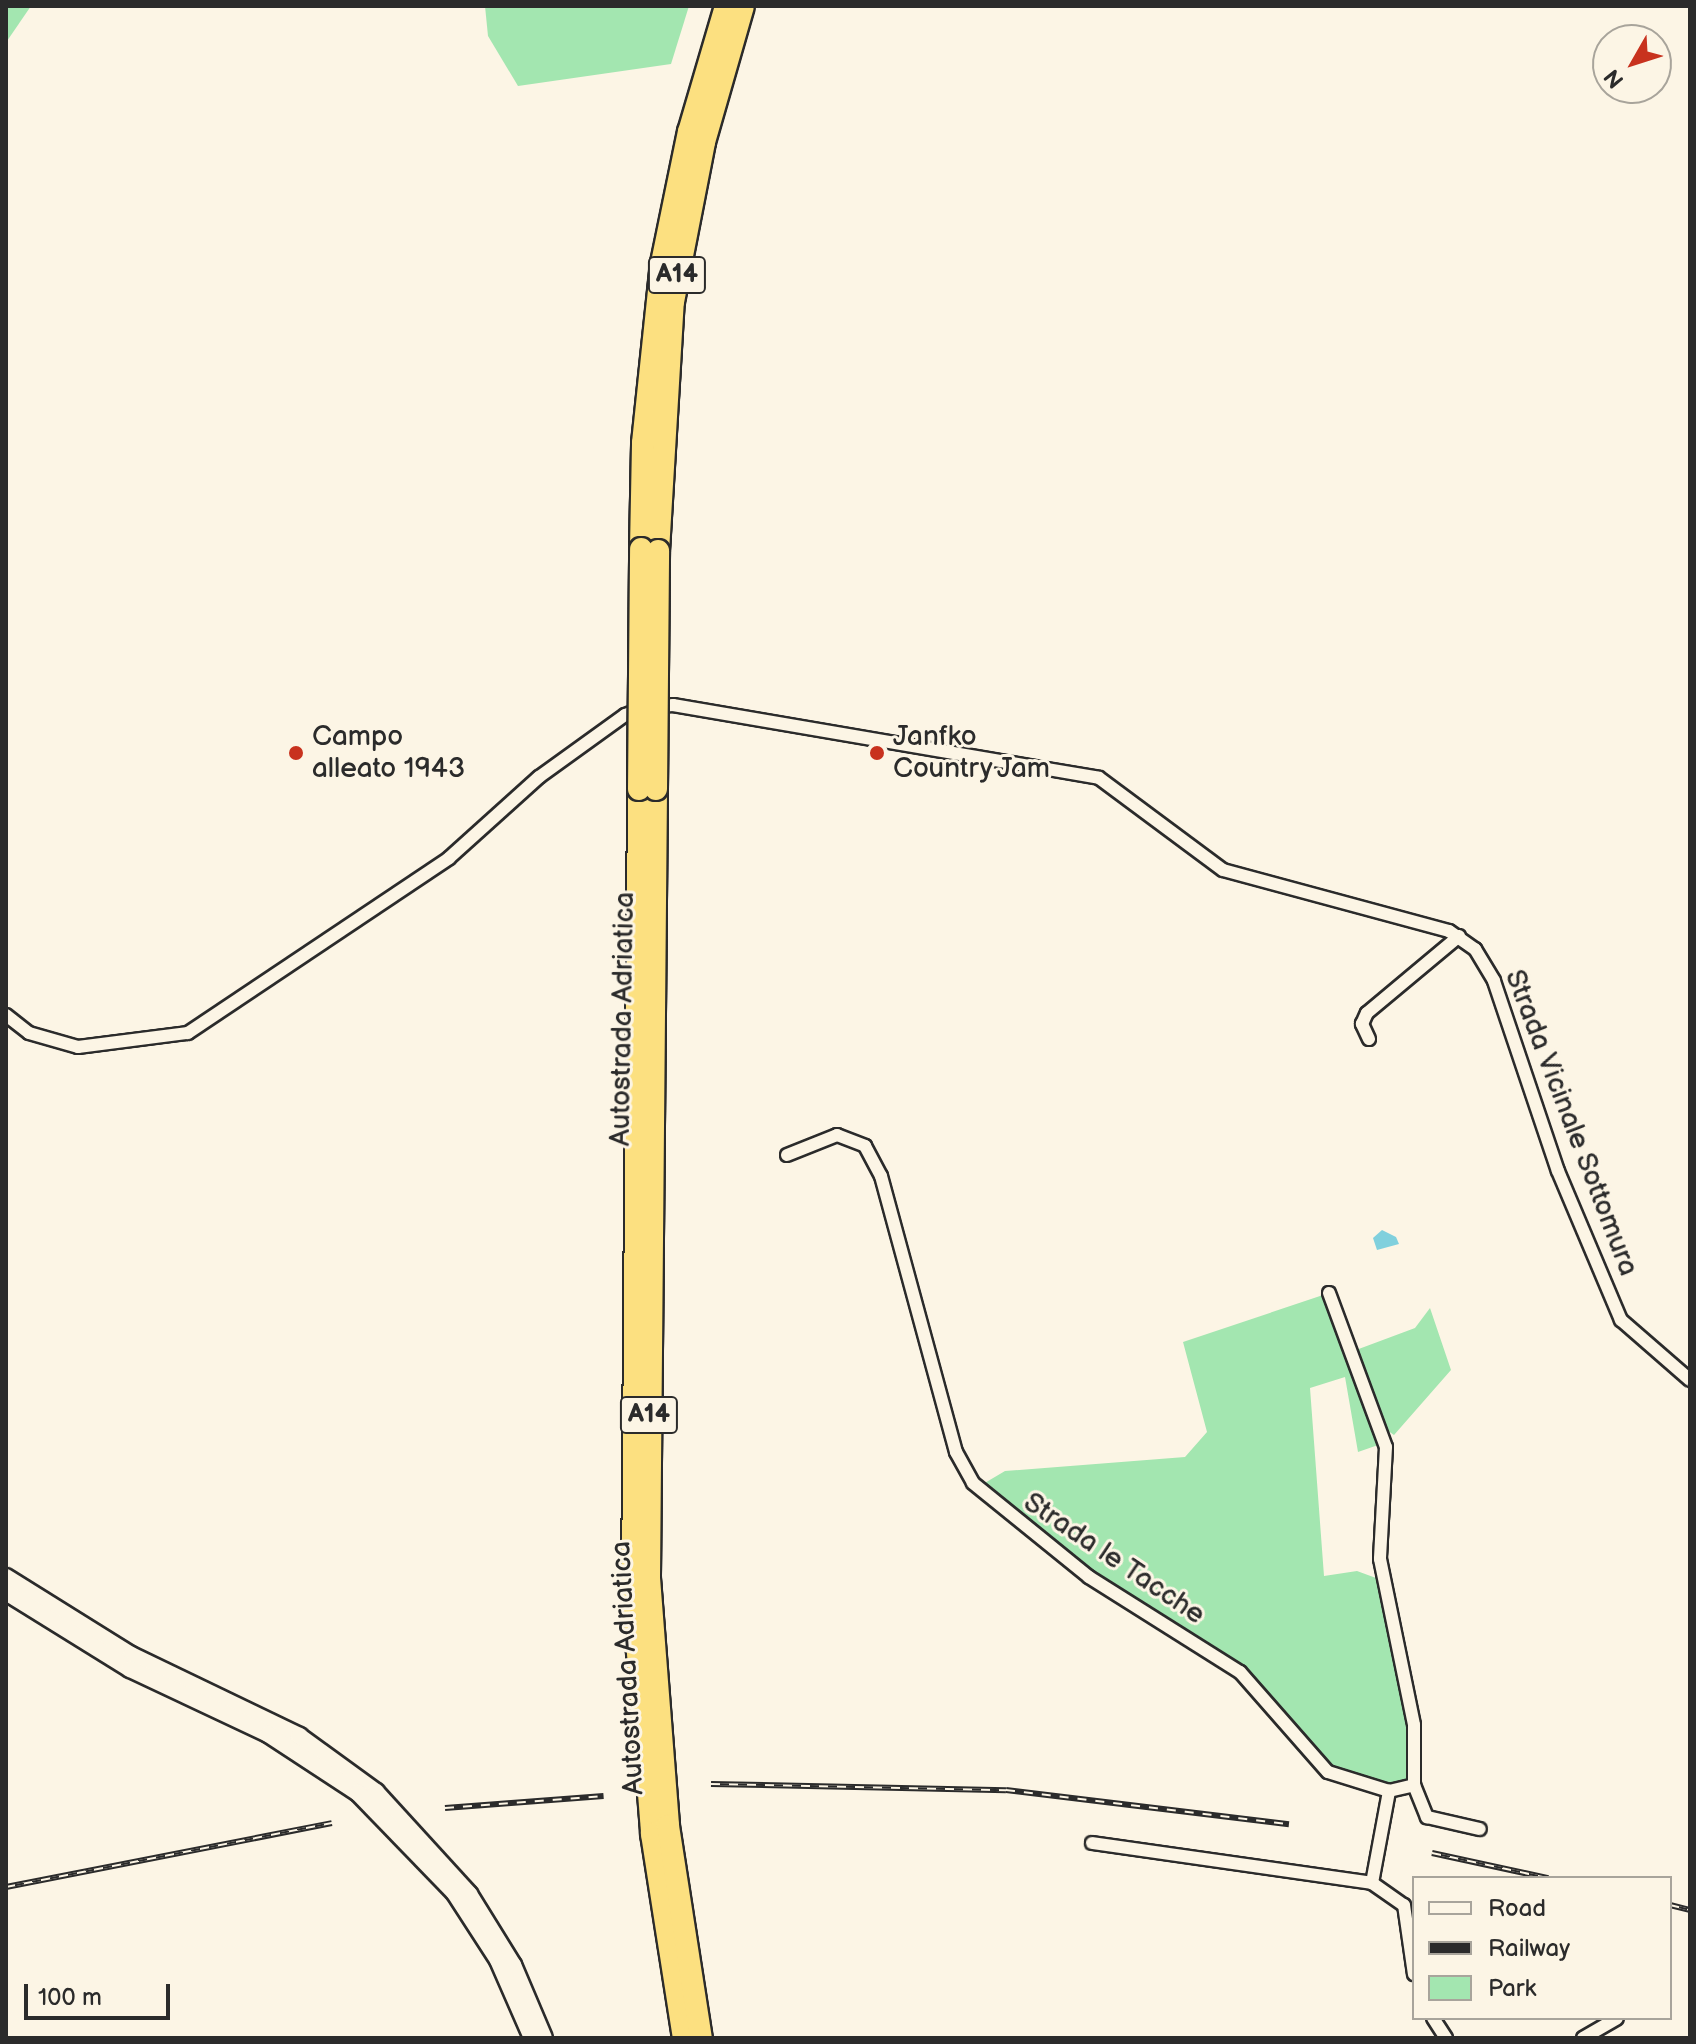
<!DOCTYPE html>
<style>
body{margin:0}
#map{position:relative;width:1696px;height:2044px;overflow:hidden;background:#fcf5e5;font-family:"Balsamiq Sans",sans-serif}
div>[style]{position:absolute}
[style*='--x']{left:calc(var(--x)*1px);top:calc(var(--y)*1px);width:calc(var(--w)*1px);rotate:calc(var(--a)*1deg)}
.green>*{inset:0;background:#a3e6b0}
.water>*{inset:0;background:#80d0dd}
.roads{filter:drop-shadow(2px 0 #2b2b2b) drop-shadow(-2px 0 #2b2b2b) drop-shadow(0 2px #2b2b2b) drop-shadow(0 -2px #2b2b2b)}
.street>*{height:12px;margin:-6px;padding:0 6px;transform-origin:6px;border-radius:6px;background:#fcf5e5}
.secondary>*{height:16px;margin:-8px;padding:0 8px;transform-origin:8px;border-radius:8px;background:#fcf5e5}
.highway>*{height:22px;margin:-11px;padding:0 11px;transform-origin:11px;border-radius:11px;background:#fce080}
.rail>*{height:6px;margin-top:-3px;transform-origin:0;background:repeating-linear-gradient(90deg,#fcf5e5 0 9px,#2b2b2b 0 18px);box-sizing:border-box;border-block:2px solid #2b2b2b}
.bridges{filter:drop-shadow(2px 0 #2b2b2b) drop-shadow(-2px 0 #2b2b2b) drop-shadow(0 2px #2b2b2b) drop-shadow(0 -2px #2b2b2b)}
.highway-bridge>*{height:22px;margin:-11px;padding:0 11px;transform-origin:11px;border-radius:11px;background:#fce080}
.dots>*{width:22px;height:22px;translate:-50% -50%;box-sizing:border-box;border:4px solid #fcf5e5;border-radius:50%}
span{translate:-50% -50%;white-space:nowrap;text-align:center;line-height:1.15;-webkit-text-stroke:6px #fcf5e5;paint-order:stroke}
.shield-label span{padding:2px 6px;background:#fcf5e5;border:2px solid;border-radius:6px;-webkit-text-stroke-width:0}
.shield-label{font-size:26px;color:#2b2b2b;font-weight:700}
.poi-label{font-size:28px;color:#2b2b2b}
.left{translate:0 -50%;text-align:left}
.street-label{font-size:28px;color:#2b2b2b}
.frame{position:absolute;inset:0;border:8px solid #2b2b2b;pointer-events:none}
.legend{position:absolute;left:1412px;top:1876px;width:260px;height:144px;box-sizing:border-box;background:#fcf5e5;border:2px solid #a8a49b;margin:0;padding:10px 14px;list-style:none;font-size:24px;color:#2b2b2b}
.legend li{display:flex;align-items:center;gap:16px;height:40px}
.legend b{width:40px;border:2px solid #a8a49b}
.north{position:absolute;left:1592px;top:24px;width:80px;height:80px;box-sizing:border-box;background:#fcf5e5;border:2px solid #a8a49b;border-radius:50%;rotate:231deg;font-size:22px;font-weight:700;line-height:32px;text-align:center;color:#2b2b2b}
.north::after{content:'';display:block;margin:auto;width:28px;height:36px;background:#c8321e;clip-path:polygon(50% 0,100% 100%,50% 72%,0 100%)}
.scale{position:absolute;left:24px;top:1984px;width:146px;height:36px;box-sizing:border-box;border:4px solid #2b2b2b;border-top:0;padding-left:10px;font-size:24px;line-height:28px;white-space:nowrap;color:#2b2b2b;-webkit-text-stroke:6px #fcf5e5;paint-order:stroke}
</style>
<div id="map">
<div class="green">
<div style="clip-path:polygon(6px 6px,31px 6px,7px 41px,6px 41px)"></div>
<div style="clip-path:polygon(485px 6px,689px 6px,671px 64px,518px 86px,488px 36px)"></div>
<div style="clip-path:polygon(1329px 1293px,1381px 1444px,1358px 1452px,1345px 1377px,1310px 1388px,1324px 1576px,1357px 1571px,1376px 1578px,1406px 1701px,1413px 1775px,1401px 1789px,1339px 1779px,1240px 1672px,1089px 1577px,983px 1484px,1005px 1471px,1185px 1457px,1207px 1432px,1183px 1342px)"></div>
<div style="clip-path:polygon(1430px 1308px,1451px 1370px,1394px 1435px,1384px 1428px,1356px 1350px,1415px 1328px)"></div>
</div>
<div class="water">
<div style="clip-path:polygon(1382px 1230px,1396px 1237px,1399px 1244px,1377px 1250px,1373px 1238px)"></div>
</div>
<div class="roads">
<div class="street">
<div style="--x:6;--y:1015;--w:29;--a:38"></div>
<div style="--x:29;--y:1033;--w:51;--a:15.9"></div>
<div style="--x:78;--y:1047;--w:111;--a:-7.3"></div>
<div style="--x:188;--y:1033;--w:314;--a:-33.8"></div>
<div style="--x:449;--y:858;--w:121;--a:-42"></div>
<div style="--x:539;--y:777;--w:106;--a:-35.8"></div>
<div style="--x:625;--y:715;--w:22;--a:-21"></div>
<div style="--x:646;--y:707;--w:27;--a:-4"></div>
<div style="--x:673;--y:705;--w:432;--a:9.7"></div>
<div style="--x:1099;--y:778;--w:154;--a:36.6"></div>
<div style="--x:1223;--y:870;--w:234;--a:15.1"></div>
<div style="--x:1449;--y:931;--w:32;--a:35"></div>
<div style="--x:1475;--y:949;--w:37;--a:59"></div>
<div style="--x:1494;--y:981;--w:200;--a:71.4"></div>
<div style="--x:1558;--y:1171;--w:162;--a:67.1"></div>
<div style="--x:1621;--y:1320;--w:91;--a:41"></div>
<div style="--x:1369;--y:1039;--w:17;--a:-115"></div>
<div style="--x:1362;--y:1024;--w:12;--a:-66"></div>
<div style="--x:1367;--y:1013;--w:120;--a:-39.9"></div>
<div style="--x:787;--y:1155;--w:54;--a:-21.8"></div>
<div style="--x:837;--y:1135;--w:30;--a:21"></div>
<div style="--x:865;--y:1146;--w:34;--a:62"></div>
<div style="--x:881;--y:1176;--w:286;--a:74.8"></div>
<div style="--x:956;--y:1452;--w:35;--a:61"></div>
<div style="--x:973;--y:1483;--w:149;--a:39"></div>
<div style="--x:1089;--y:1577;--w:178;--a:32.2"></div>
<div style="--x:1240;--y:1672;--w:133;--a:48.7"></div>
<div style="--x:1328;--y:1772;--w:64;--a:17.3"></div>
<div style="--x:1389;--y:1791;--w:26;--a:-13"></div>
<div style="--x:1329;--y:1293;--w:164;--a:69.7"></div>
<div style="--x:1386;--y:1447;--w:112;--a:93.1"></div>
<div style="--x:1380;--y:1559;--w:169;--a:78.4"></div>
<div style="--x:1414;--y:1725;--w:60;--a:90"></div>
<div style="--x:1414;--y:1785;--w:35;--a:68"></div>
<div style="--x:1427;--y:1817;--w:54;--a:12.8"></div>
<div style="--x:1092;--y:1843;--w:283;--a:8.1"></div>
<div style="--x:1372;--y:1883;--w:94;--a:-79.5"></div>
<div style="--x:1372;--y:1883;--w:39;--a:35"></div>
<div style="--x:1404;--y:1905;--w:70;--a:81.8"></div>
<div style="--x:1433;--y:2018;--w:24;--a:57"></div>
<div style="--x:1583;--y:2038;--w:39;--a:-30"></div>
</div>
<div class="secondary">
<div style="--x:6;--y:1577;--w:147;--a:32"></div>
<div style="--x:131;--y:1655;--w:187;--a:25.7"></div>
<div style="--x:299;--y:1736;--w:95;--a:36"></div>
<div style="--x:376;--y:1792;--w:138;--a:47.6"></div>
<div style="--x:469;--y:1894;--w:84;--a:58.2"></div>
<div style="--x:513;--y:1965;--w:79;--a:67"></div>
<div style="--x:6;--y:1592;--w:146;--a:31.8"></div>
<div style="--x:130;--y:1669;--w:153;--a:25.2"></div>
<div style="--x:268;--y:1734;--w:108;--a:33.2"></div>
<div style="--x:358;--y:1793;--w:138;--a:45.9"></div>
<div style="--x:454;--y:1892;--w:81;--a:57.1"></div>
<div style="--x:498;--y:1960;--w:85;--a:66.4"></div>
</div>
<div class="highway">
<div style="--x:641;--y:549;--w:106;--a:-88.9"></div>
<div style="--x:643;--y:443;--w:181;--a:-84"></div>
<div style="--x:662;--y:263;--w:134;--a:-78.4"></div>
<div style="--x:689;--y:132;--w:131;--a:-73.6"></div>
<div style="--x:658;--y:551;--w:249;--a:-86.6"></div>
<div style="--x:673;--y:302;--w:163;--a:-79"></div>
<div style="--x:704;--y:142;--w:141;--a:-74"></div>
<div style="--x:639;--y:789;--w:801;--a:90.43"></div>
<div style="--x:633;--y:1590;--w:245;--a:85.5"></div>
<div style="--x:652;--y:1834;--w:206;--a:81.1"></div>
<div style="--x:656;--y:789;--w:789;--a:90.51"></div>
<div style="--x:649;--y:1578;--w:249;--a:85.6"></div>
<div style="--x:668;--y:1826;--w:215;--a:81.2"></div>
</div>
</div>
<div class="rail">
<div style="--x:711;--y:1784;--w:295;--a:1.2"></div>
<div style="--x:1006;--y:1790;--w:285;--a:6.9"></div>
<div style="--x:445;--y:1808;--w:159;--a:-4.3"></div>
<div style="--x:1432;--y:1853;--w:119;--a:12.2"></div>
<div style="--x:6;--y:1887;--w:332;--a:-11.1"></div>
<div style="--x:1670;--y:1905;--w:21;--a:14"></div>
</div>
<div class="bridges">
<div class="highway-bridge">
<div style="--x:639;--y:789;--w:240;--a:-89.5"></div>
<div style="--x:656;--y:789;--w:238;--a:-89.5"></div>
</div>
</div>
<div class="dots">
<div style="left:296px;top:753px;background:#c8321e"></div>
<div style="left:877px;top:753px;background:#c8321e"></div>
</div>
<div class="shield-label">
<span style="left:677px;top:275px">A14</span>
<span style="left:649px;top:1415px">A14</span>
</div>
<div class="poi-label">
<span class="left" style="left:312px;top:753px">Campo<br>alleato 1943</span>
<span class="left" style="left:893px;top:753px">Janfko<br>Country Jam</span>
</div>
<div class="street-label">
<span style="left:623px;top:1019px;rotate:-89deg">Autostrada Adriatica</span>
<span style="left:1571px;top:1123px;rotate:69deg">Strada Vicinale Sottomura</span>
<span style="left:1114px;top:1559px;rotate:34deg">Strada le Tacche</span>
<span style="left:628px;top:1668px;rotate:-93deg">Autostrada Adriatica</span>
</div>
<div class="frame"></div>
<ul class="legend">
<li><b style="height:10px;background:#fcf5e5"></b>Road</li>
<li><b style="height:10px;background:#2b2b2b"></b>Railway</li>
<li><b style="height:22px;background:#a3e6b0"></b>Park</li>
</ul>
<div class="north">N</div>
<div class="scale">100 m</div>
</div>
